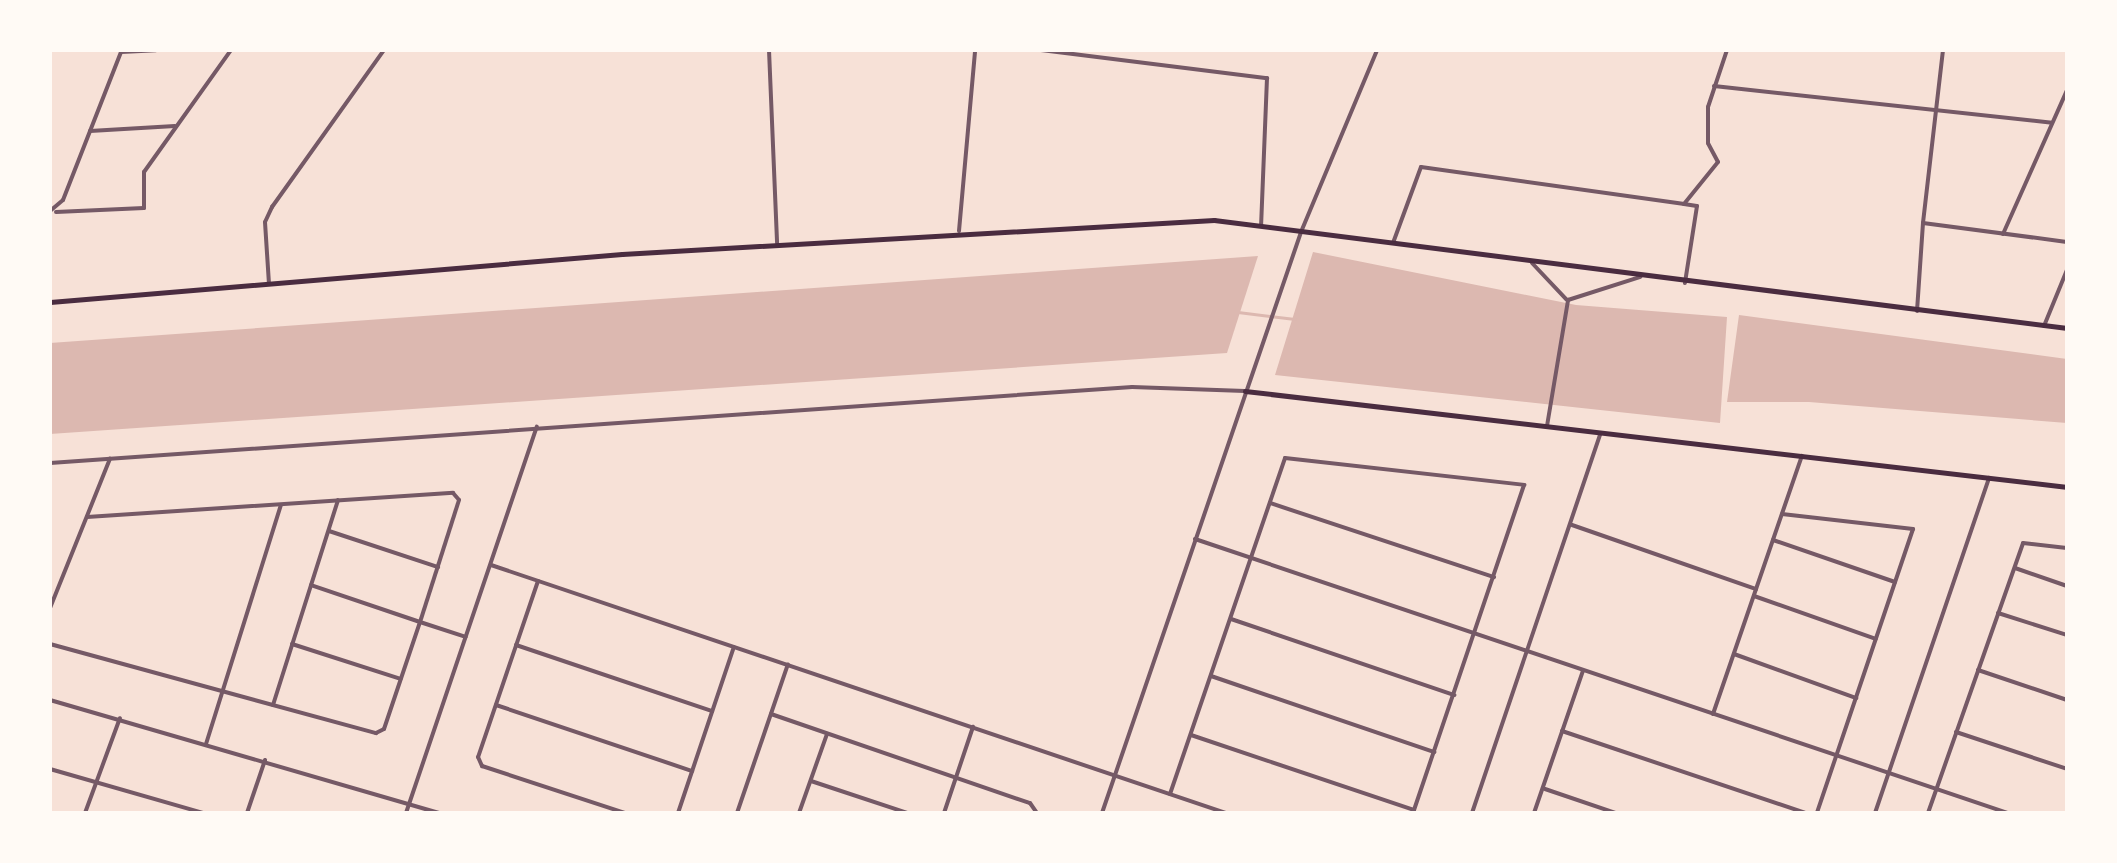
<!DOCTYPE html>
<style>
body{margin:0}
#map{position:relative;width:2117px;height:863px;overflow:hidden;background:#f7e1d7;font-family:Karla,sans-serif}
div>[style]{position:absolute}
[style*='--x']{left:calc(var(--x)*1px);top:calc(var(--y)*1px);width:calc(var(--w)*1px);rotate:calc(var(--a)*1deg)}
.water>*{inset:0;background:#dcb8b0}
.stream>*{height:2.5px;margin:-1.25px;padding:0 1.25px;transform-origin:1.25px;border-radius:1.25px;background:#dcb8b0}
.minor>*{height:4px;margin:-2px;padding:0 2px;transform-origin:2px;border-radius:2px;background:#755966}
.tertiary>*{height:4px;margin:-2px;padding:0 2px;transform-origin:2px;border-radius:2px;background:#755966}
.secondary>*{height:5px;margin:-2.5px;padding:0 2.5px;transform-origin:2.5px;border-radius:2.5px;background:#4a2c40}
span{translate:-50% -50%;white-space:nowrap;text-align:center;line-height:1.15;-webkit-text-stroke:9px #fffaf5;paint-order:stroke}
.frame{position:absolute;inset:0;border:52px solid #fffaf5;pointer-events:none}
</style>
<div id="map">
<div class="water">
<div style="clip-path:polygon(1313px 252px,1576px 305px,1727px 317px,1720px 423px,1275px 375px)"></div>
<div style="clip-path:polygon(1258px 256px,1227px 353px,50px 434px,50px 343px)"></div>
<div style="clip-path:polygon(1739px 315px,2067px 359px,2067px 423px,1809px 402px,1727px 402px)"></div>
</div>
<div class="stream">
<div style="--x:1238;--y:312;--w:57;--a:7"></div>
</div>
<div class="minor">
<div style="--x:769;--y:50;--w:193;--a:87.6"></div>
<div style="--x:1041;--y:50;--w:228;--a:7.1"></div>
<div style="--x:1267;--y:78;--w:147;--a:92.3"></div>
<div style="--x:1943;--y:50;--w:174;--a:96.6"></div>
<div style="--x:1923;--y:223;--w:145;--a:7.5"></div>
<div style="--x:1714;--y:86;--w:340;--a:6.2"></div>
<div style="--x:90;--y:131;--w:85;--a:-3.4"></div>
<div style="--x:1684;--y:204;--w:13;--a:9"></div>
<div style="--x:1697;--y:206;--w:78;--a:98.9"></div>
<div style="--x:50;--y:211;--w:17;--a:-40"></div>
<div style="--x:63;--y:200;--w:159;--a:-68.6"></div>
<div style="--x:121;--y:52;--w:35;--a:-3"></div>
<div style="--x:56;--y:212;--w:88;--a:-2.6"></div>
<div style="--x:144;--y:208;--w:36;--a:-90"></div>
<div style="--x:144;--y:172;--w:150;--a:-54.5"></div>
<div style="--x:959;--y:231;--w:182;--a:-84.9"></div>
<div style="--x:2003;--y:234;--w:158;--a:-66"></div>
<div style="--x:1393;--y:243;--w:81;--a:-69.8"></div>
<div style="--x:1421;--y:167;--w:266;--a:8"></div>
<div style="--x:1684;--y:204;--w:54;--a:-51"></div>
<div style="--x:1718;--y:162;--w:21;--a:-118"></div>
<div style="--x:1708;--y:143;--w:36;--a:-90"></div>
<div style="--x:1708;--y:107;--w:60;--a:-71.6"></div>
<div style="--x:1532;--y:263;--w:50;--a:46.6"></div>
<div style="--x:269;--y:284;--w:62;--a:-93.7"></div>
<div style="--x:265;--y:222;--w:17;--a:-65"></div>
<div style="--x:272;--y:207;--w:193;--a:-54.5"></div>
<div style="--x:1568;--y:300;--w:76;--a:-17.7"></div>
<div style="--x:1917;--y:311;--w:88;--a:-86.1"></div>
<div style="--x:2044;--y:326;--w:61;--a:-67.7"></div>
<div style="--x:1547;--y:426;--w:128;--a:-80.5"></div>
<div style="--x:1270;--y:503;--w:236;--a:18.3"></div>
<div style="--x:1782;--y:514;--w:132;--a:6.5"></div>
<div style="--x:1913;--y:529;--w:300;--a:108.7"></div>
<div style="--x:87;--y:517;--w:367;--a:-3.8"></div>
<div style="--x:453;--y:493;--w:9;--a:49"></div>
<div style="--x:459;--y:500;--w:128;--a:107.7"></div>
<div style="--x:420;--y:622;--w:48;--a:18.1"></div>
<div style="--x:1572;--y:525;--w:195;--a:19.2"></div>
<div style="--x:329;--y:531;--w:115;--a:18.3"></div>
<div style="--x:1195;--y:539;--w:858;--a:18.63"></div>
<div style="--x:1773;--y:540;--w:129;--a:19"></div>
<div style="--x:491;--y:565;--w:776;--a:18.65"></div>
<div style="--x:2015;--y:568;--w:55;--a:19.1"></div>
<div style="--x:538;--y:581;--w:186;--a:108.8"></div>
<div style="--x:478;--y:757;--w:10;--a:66"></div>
<div style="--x:482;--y:766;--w:151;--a:18.2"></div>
<div style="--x:1754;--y:596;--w:129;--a:19.4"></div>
<div style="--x:50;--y:608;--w:161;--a:-68.1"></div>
<div style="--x:1998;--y:613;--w:72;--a:17.7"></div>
<div style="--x:1231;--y:619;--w:236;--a:18.8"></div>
<div style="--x:50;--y:644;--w:338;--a:15.3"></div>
<div style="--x:376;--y:733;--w:9;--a:-27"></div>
<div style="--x:384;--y:729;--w:113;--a:-71.4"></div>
<div style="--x:420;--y:622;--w:115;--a:-161.3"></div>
<div style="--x:292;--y:644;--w:114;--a:17.8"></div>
<div style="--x:516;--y:645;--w:207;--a:18.6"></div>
<div style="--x:1734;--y:654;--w:130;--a:19.8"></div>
<div style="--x:1978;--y:670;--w:94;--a:18.6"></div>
<div style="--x:1211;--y:676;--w:236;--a:18.8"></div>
<div style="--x:273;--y:705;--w:215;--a:-72.4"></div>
<div style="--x:496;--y:705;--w:207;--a:18.6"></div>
<div style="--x:771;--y:714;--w:274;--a:19"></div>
<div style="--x:1030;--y:803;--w:12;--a:55"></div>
<div style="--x:1713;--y:714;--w:273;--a:-71"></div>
<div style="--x:1562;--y:731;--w:256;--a:18.6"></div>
<div style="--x:1956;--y:732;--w:117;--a:18.4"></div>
<div style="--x:1191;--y:735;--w:235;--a:18.6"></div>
<div style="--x:206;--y:744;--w:250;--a:-72.6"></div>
<div style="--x:50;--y:769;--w:159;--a:16"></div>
<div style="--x:811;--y:781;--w:102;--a:18.3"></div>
<div style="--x:1545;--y:789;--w:75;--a:18.7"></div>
<div style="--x:1170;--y:794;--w:355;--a:-71.1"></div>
<div style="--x:1285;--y:458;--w:241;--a:6.4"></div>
<div style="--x:1524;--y:485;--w:346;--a:108.7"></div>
<div style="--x:85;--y:813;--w:101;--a:-69.8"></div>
<div style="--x:247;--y:813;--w:56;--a:-71.2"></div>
<div style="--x:406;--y:813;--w:408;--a:-71.3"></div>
<div style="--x:678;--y:813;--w:175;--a:-71.4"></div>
<div style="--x:737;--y:813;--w:157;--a:-71.1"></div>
<div style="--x:799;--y:813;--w:84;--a:-70.5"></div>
<div style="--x:944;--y:813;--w:91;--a:-71.4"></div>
<div style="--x:1472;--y:813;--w:400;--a:-71.3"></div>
<div style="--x:1534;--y:813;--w:150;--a:-71"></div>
<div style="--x:1928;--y:813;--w:286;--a:-70.6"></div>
<div style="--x:2023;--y:543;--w:44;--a:6.5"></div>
</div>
<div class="tertiary">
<div style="--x:50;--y:463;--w:1085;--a:-4.02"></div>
<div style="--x:1132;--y:387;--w:113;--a:2"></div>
<div style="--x:50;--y:700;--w:406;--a:16.2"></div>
<div style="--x:1102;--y:813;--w:614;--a:-71.09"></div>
<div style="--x:1301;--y:232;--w:197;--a:-67.3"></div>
<div style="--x:1875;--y:813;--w:354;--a:-71.2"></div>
</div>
<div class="secondary">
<div style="--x:50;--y:302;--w:574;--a:-4.8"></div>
<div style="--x:622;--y:254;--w:593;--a:-3.29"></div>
<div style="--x:1214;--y:220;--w:860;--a:7.22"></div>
<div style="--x:1245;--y:391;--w:828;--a:6.66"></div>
</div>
<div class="frame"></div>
</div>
